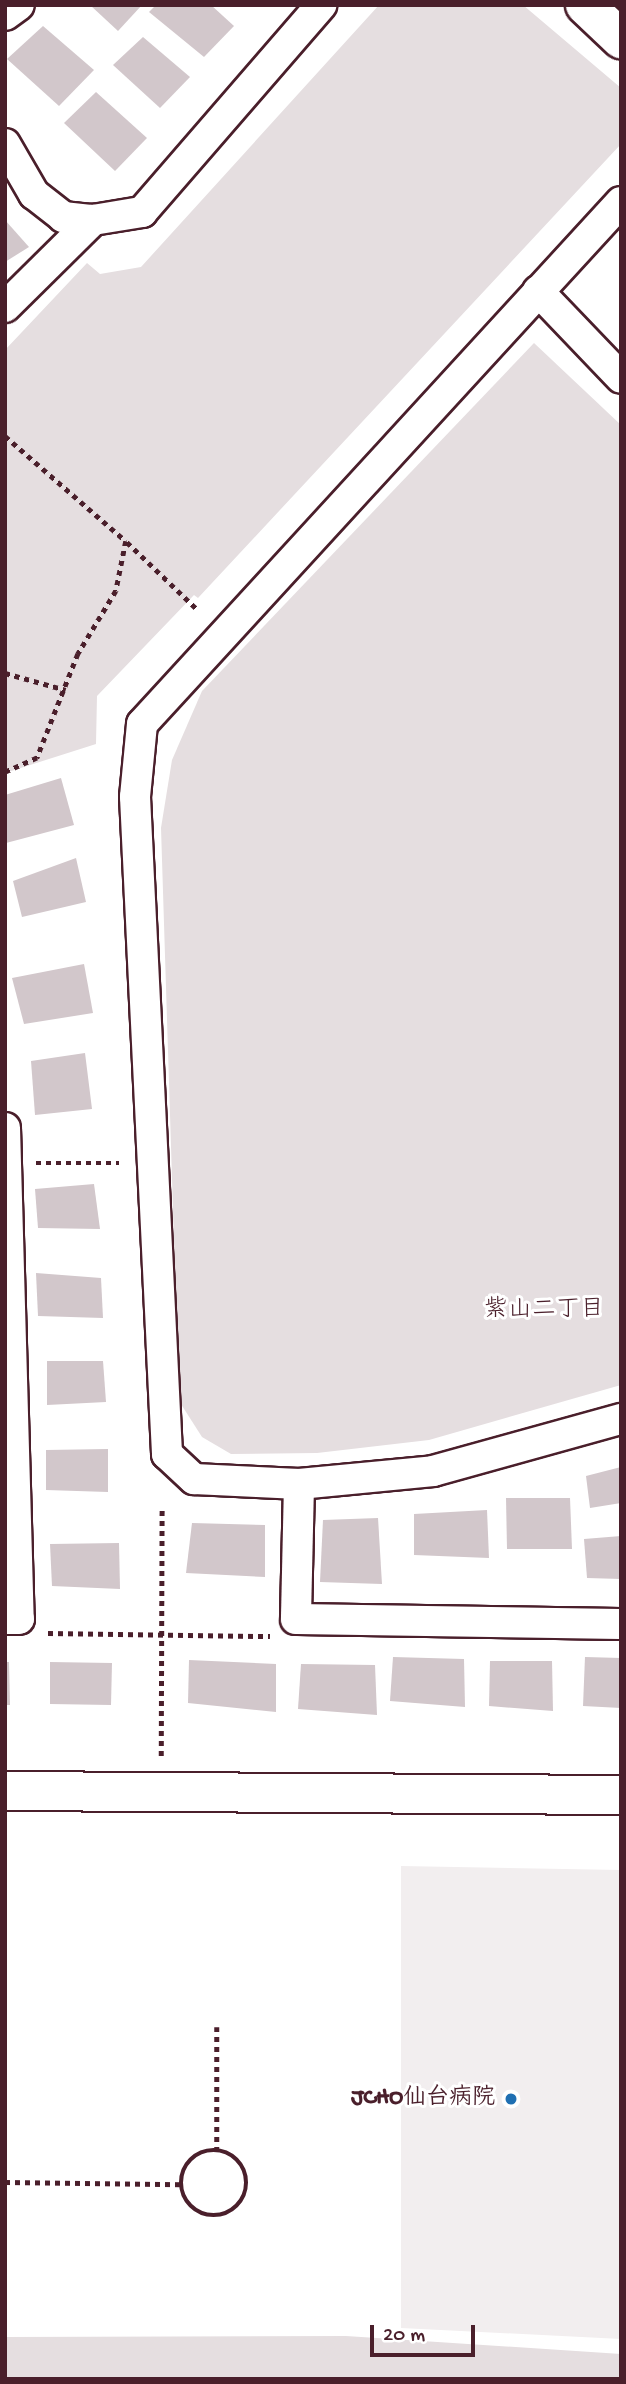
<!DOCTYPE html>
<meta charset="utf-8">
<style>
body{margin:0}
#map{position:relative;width:626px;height:2384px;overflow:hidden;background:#fff;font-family:"Gochi Hand","Klee One",sans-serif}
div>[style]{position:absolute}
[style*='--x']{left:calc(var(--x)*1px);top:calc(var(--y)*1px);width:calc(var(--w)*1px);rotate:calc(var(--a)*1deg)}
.built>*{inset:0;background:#f2eeef}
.green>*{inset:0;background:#e5dee0}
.building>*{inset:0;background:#d2c7cb}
.path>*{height:4.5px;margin-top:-2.25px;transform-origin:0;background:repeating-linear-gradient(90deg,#4a1f2b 0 5px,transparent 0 10px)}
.path>.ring{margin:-2.25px;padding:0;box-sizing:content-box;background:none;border:4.5px solid #4a1f2b;border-radius:50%}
.roads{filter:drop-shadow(2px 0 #4a1f2b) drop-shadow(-2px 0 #4a1f2b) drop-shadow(0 2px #4a1f2b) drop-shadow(0 -2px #4a1f2b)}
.street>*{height:30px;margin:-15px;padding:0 15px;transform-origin:15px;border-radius:15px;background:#fff}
.secondary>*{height:38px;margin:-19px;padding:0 19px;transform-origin:19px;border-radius:19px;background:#fff}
.dots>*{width:19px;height:19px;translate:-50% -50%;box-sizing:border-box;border:4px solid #fff;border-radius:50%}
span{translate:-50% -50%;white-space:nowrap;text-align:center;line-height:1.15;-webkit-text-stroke:6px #fff;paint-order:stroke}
.poi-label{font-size:23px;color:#4a1f2b;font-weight:700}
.right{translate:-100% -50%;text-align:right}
.neighbourhood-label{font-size:24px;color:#4a1f2b}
.frame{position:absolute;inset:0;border:7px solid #4a1f2b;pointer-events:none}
.scale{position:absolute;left:370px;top:2325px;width:105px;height:32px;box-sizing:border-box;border:4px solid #4a1f2b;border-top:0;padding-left:9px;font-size:21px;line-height:24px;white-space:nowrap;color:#4a1f2b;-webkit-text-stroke:5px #fff;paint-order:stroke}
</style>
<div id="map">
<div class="built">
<div style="clip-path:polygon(401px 1866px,621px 1870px,621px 2339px,401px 2328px)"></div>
</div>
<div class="green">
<div style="clip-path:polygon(379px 5px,523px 5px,621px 88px,621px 144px,198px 598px,194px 595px,97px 696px,96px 744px,5px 773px,5px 350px,87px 263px,100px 274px,141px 267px)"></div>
<div style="clip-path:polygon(534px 343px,621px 425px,621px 1385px,429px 1440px,317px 1453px,231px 1454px,202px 1437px,179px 1401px,161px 828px,172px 760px,202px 691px)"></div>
<div style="clip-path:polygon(346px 2336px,621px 2354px,621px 2379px,5px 2379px,5px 2337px)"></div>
</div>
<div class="building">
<div style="clip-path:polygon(90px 5px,142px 5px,118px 31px)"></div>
<div style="clip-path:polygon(156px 5px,211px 5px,234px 26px,204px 57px,149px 12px)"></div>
<div style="clip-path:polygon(43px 26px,94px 70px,59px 106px,7px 59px)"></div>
<div style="clip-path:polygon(143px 37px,190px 77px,160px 108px,113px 65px)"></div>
<div style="clip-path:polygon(96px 92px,147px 138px,115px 171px,64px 123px)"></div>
<div style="clip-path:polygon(5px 220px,29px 247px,5px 262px)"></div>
<div style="clip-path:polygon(61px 778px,74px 825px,6px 843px,5px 795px)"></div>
<div style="clip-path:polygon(76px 858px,86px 902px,22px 917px,13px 881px)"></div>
<div style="clip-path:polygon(84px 964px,93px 1013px,24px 1024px,12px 978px)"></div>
<div style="clip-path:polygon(85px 1053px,92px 1109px,35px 1115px,31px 1061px)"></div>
<div style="clip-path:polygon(94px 1184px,100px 1229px,38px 1228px,35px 1189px)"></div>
<div style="clip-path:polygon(36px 1273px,101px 1278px,103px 1318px,38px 1316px)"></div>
<div style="clip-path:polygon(47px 1361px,103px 1361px,106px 1402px,47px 1405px)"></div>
<div style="clip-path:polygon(108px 1449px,108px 1492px,46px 1490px,46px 1450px)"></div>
<div style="clip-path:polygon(621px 1467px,621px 1503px,590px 1508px,586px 1476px)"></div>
<div style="clip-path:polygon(506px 1498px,570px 1498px,572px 1549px,507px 1549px)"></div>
<div style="clip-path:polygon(487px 1510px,489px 1558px,414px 1555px,414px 1514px)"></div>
<div style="clip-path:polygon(378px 1518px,382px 1584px,320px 1582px,323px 1520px)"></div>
<div style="clip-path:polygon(192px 1523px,265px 1525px,265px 1577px,186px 1573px)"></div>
<div style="clip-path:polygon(621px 1536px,621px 1579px,587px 1578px,584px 1539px)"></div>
<div style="clip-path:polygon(119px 1543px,120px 1589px,52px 1586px,50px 1544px)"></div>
<div style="clip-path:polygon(393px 1657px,464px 1659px,465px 1707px,390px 1701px)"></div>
<div style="clip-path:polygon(585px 1657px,621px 1658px,621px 1708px,583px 1706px)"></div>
<div style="clip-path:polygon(189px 1660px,276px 1664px,276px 1712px,188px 1703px)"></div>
<div style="clip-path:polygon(490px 1661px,552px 1661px,553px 1711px,489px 1706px)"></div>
<div style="clip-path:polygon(5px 1662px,9px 1662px,10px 1705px,5px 1705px)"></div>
<div style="clip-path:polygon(50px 1662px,112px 1663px,111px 1705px,50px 1704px)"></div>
<div style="clip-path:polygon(301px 1664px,375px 1665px,377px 1715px,298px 1709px)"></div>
</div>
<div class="path">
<div style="--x:5;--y:436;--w:160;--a:41"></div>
<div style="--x:126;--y:541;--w:51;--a:101.3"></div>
<div style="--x:116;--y:591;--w:74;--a:121.1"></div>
<div style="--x:78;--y:654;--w:112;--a:111.5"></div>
<div style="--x:37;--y:758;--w:35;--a:156"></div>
<div style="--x:127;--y:542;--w:98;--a:43.8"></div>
<div style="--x:5;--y:673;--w:63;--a:15.6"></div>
<div style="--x:36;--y:1163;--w:83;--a:0"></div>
<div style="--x:48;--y:1633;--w:222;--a:0.8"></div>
<div style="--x:161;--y:1756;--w:247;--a:-89.8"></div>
<div style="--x:217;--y:2027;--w:123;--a:90"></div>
<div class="ring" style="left:181px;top:2150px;width:61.5px;height:61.5px"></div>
<div style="--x:5;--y:2182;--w:176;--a:0.7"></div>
</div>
<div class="roads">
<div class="street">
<div style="--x:5;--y:15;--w:17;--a:-36"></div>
<div style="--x:5;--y:144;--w:58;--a:59.9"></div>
<div style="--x:34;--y:194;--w:37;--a:38"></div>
<div style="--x:63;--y:217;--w:30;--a:6"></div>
<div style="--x:93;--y:220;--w:50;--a:-9.3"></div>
<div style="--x:142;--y:212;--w:274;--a:-49.1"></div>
<div style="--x:621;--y:202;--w:708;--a:132.54"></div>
<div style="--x:142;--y:724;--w:73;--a:95.5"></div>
<div style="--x:135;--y:797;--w:658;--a:87.21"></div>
<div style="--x:167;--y:1454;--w:37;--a:43"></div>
<div style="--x:194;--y:1479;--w:105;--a:2.7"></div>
<div style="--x:299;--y:1484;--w:135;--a:-5.5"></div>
<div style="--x:433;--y:1471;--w:195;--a:-15.5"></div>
<div style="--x:538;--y:291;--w:120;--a:46.3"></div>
<div style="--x:5;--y:307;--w:124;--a:-44.7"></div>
<div style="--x:5;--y:1128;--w:491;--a:88.4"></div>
<div style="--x:19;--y:1619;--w:14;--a:180"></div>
<div style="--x:299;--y:1484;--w:135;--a:91.3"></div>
<div style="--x:296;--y:1619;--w:325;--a:0.9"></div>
</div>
<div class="secondary">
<div style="--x:585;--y:5;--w:50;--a:43.4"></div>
<div style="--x:5;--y:1791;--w:616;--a:0.37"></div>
</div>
</div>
<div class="dots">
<div style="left:511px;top:2099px;background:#1f6fb2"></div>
</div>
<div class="poi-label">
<span class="right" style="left:495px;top:2099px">JCHO仙台病院</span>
</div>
<div class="neighbourhood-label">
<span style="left:544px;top:1311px">紫山二丁目</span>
</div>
<div class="frame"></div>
<div class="scale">20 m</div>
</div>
